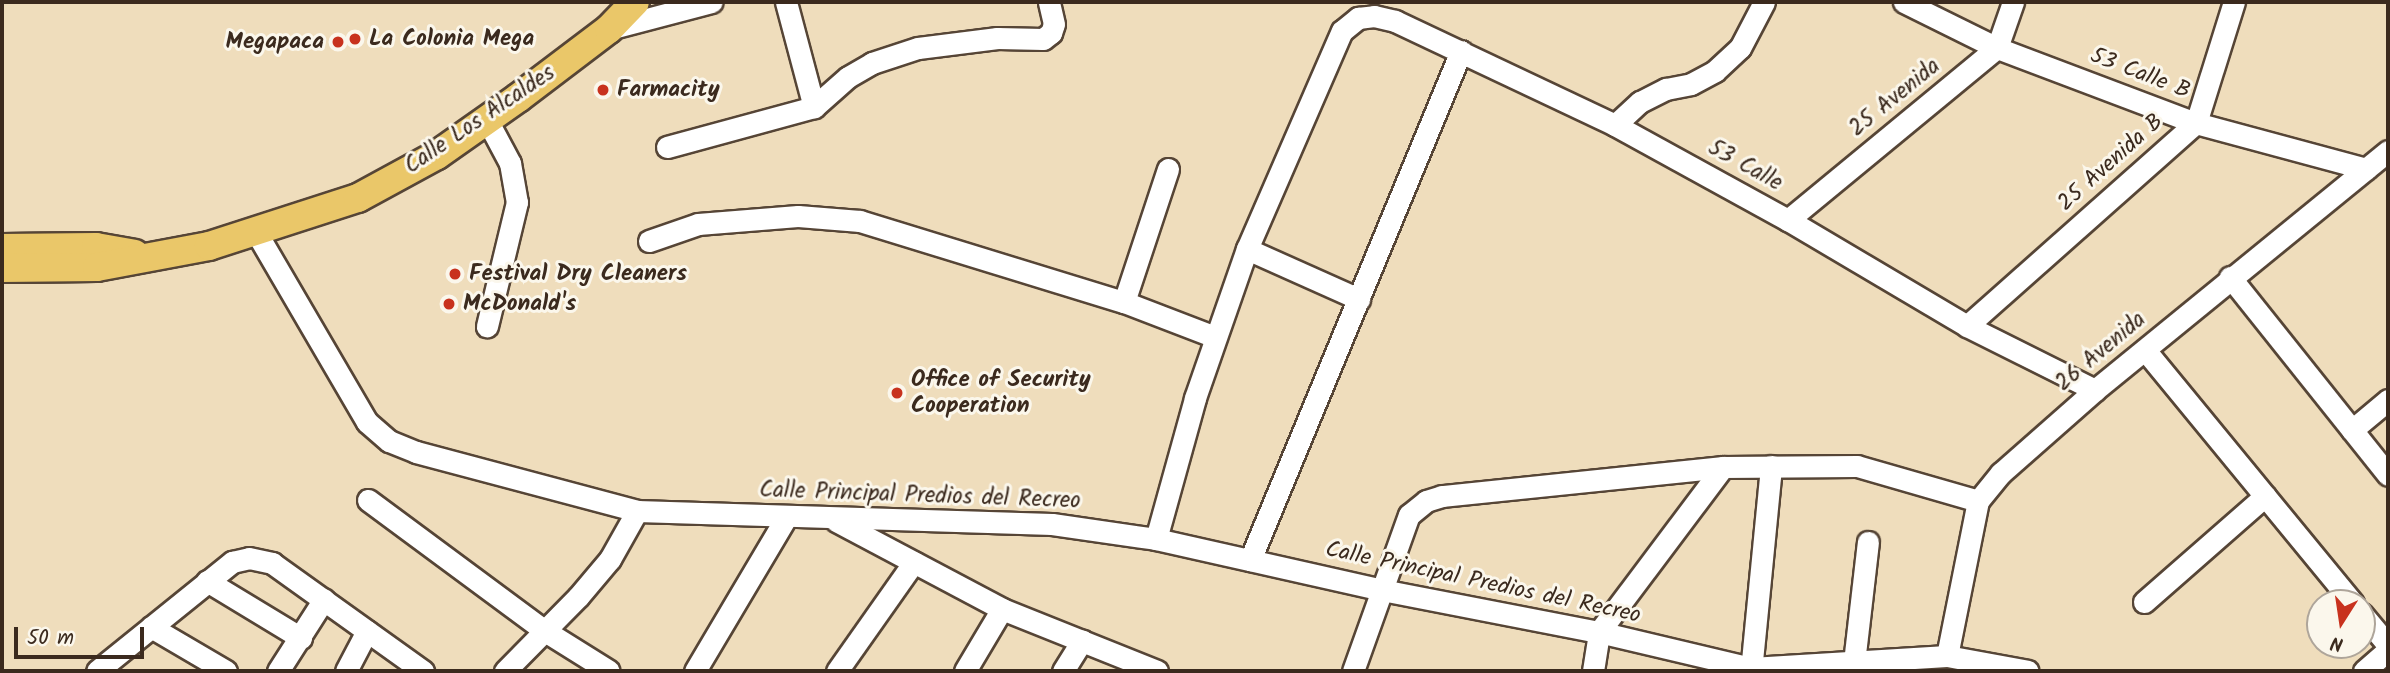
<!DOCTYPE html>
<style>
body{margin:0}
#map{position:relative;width:2390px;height:673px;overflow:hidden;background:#efddbc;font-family:Kalam,sans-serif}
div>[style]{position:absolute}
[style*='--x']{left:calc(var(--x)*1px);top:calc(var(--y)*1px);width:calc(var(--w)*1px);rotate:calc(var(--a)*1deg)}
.roads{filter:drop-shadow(2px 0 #564536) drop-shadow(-2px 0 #564536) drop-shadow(0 2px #564536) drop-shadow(0 -2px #564536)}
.minor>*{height:21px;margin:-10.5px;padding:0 10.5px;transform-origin:10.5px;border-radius:10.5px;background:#fff}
.major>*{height:28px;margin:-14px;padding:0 14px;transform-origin:14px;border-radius:14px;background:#eac769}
.dots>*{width:19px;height:19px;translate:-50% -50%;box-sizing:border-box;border:4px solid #fbf7ec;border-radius:50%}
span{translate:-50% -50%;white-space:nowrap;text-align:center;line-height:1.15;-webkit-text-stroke:6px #fbf7ec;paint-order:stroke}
.poi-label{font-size:23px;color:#3b2a1e;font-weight:700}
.left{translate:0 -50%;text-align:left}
.right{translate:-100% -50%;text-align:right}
.street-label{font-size:23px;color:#3b2a1e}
.frame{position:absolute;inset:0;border:4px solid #3b2a1e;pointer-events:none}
.north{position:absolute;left:2306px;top:589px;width:70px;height:70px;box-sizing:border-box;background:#fbf7ec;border:2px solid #aea59a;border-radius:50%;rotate:192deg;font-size:19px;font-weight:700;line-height:28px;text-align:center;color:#3b2a1e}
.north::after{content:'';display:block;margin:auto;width:24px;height:32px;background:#c8321e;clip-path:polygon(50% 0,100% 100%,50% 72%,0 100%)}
.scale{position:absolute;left:14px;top:627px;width:130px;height:32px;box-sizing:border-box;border:4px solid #3b2a1e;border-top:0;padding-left:9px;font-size:21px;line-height:24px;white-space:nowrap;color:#3b2a1e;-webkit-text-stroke:5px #fbf7ec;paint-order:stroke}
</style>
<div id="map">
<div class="roads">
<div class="minor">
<div style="--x:786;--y:2;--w:109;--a:75.1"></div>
<div style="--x:1904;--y:2;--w:104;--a:26.3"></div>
<div style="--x:1997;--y:48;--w:213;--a:20.7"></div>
<div style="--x:2196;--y:123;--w:176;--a:15.1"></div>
<div style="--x:609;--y:29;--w:106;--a:-14.8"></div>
<div style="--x:487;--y:120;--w:49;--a:61.9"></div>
<div style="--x:510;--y:163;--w:40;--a:80"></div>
<div style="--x:517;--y:202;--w:128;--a:103.6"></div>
<div style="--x:1615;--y:125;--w:34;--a:-43"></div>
<div style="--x:1640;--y:102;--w:29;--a:-27"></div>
<div style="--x:1666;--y:89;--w:25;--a:-11"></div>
<div style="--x:1691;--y:84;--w:27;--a:-28"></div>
<div style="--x:1715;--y:71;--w:34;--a:-43"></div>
<div style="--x:1740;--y:48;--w:52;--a:-62.4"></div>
<div style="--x:667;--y:147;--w:152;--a:-15.2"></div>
<div style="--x:814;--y:107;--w:45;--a:-41.4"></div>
<div style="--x:848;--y:77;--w:28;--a:-30"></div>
<div style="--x:872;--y:63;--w:48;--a:-18.1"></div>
<div style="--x:918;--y:48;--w:80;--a:-7.2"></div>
<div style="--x:997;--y:38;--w:46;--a:1.2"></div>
<div style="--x:1043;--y:39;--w:10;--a:-37"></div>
<div style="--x:1051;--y:33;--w:9;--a:-72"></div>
<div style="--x:1054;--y:24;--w:23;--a:-103"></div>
<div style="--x:1788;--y:220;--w:271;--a:-39.5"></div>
<div style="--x:1997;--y:48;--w:49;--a:-70.8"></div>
<div style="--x:256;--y:232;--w:220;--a:59.7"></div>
<div style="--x:367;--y:422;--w:29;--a:41"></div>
<div style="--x:389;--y:441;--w:29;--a:22"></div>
<div style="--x:416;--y:452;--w:229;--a:14.9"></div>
<div style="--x:637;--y:511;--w:415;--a:1.8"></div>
<div style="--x:1052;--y:524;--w:105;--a:8.2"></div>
<div style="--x:1156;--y:539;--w:232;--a:12.7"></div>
<div style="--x:1382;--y:590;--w:221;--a:11"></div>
<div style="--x:1599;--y:632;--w:156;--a:13.3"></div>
<div style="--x:1751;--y:668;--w:196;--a:-3.5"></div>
<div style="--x:1947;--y:656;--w:82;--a:10.5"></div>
<div style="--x:649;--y:241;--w:52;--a:-19.1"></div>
<div style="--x:698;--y:224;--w:100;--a:-4.6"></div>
<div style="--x:798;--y:216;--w:62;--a:4.6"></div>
<div style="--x:860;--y:221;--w:276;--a:17.1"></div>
<div style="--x:1124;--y:302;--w:97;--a:21"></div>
<div style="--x:1247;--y:249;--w:123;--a:24.1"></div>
<div style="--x:2230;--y:277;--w:253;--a:51.4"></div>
<div style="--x:1124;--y:302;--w:140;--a:-71.7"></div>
<div style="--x:1967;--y:326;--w:306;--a:-41.6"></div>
<div style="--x:2196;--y:123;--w:127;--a:-72.6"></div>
<div style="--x:2145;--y:350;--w:328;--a:50.6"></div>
<div style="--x:2352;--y:430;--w:47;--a:-39.8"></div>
<div style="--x:368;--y:500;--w:220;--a:36.5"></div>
<div style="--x:545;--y:631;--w:75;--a:32"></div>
<div style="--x:836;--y:521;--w:188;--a:27.9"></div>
<div style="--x:1002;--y:609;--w:167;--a:21.8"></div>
<div style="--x:1156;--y:539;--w:146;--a:-74.5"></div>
<div style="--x:1195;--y:398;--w:158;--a:-70.8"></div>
<div style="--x:1247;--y:249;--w:238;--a:-66.5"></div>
<div style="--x:1342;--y:31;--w:21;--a:-39"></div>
<div style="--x:1358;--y:18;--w:16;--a:-7"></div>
<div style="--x:1374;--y:16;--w:22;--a:13"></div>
<div style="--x:1395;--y:21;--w:243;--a:25.3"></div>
<div style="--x:1615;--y:125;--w:197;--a:28.8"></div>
<div style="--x:1788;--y:220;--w:208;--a:30.6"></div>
<div style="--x:1967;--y:326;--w:143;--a:26.6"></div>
<div style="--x:1250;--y:560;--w:551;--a:-67.48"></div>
<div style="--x:207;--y:581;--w:110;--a:31.2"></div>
<div style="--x:2144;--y:602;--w:161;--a:-41.2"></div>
<div style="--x:2362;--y:614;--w:40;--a:50"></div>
<div style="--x:151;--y:627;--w:87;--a:30.4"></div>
<div style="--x:1947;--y:656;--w:158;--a:-78.7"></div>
<div style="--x:1978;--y:501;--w:36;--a:-51"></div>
<div style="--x:2001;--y:473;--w:125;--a:-41.4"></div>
<div style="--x:2095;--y:390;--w:378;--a:-39.2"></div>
<div style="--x:97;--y:671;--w:174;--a:-38.9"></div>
<div style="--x:232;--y:562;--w:17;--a:-13"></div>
<div style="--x:249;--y:558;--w:24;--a:12"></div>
<div style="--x:272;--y:563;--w:186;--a:35.6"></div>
<div style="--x:278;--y:671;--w:85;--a:-57.4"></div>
<div style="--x:346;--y:671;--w:45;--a:-62.3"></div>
<div style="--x:505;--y:671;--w:104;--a:-45.4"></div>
<div style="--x:578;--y:597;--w:50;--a:-49.9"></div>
<div style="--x:610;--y:559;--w:55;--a:-60.6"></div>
<div style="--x:695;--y:671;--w:180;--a:-59.3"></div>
<div style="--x:837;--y:671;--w:133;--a:-54.8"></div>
<div style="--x:965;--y:671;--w:72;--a:-59.2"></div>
<div style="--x:1063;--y:671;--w:36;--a:-58"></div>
<div style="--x:1353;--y:671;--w:166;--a:-70.3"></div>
<div style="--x:1409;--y:515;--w:22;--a:-39"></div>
<div style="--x:1426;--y:501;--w:17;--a:-17"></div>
<div style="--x:1442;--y:496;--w:282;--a:-5.9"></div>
<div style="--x:1593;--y:671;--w:39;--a:-81"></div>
<div style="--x:1599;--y:632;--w:206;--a:-53.1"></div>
<div style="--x:1723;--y:467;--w:134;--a:-0.4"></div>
<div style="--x:1857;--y:466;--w:126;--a:16.1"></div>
<div style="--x:1751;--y:671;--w:206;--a:-84.4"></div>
<div style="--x:1853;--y:671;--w:130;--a:-83.4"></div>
<div style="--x:2364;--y:671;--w:32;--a:-41"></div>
</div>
<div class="major">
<div style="--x:2;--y:248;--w:94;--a:-0.6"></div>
<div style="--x:96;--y:247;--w:39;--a:10"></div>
<div style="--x:2;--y:268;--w:95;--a:-0.6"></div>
<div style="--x:97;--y:267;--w:114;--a:-10.6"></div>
<div style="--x:209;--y:246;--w:157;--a:-17.9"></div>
<div style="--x:358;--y:198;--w:90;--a:-28.6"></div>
<div style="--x:437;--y:155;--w:99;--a:-35.1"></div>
<div style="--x:518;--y:98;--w:114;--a:-37.2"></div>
<div style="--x:609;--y:29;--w:37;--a:-46"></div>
</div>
</div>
<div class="dots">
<div style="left:355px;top:39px;background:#c8321e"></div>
<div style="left:338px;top:42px;background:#c8321e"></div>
<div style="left:603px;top:90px;background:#c8321e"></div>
<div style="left:455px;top:274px;background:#c8321e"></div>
<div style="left:449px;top:304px;background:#c8321e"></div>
<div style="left:897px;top:393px;background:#c8321e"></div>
</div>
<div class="poi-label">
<span class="left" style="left:369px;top:39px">La Colonia Mega</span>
<span class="right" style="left:324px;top:42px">Megapaca</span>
<span class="left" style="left:617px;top:90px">Farmacity</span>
<span class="left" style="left:469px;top:274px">Festival Dry Cleaners</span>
<span class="left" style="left:463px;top:304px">McDonald's</span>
<span class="left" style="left:911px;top:393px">Office of Security<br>Cooperation</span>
</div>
<div class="street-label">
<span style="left:2140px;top:74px;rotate:21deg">53 Calle B</span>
<span style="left:1895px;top:98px;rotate:-39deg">25 Avenida</span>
<span style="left:480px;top:120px;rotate:-34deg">Calle Los Alcaldes</span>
<span style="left:2111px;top:163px;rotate:-42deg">25 Avenida B</span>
<span style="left:1745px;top:166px;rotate:29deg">53 Calle</span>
<span style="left:2101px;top:352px;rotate:-40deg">26 Avenida</span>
<span style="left:920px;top:496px;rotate:2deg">Calle Principal Predios del Recreo</span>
<span style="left:1483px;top:583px;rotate:12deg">Calle Principal Predios del Recreo</span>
</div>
<div class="frame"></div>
<div class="north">N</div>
<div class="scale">50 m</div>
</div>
